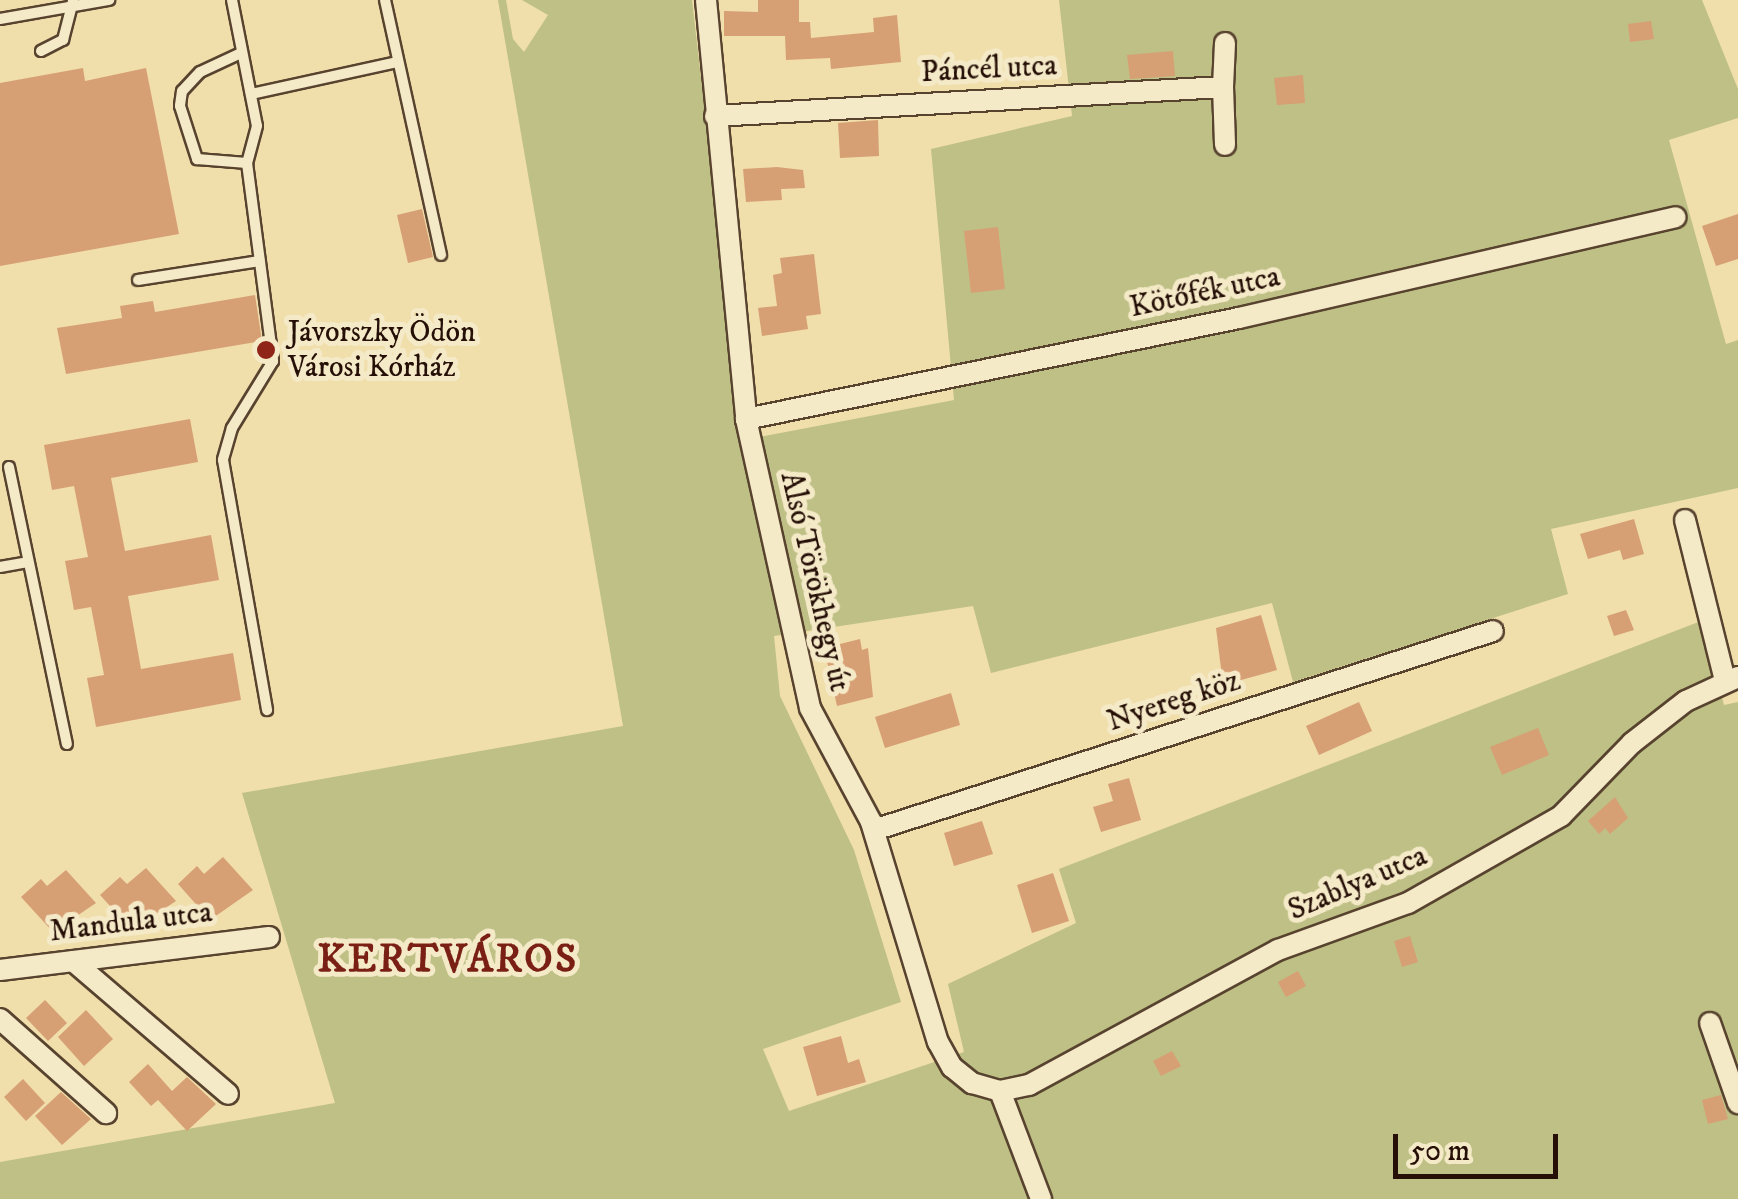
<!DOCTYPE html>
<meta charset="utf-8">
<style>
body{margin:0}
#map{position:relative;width:1738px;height:1199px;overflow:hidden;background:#f0deab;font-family:"IM FELL DW Pica",serif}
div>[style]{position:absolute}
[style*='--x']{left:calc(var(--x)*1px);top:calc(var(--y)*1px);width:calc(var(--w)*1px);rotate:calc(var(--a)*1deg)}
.green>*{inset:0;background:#bec086}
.building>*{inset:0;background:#d79f74}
.roads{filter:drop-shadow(2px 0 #58432f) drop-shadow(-2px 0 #58432f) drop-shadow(0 2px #58432f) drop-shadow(0 -2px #58432f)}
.lane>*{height:10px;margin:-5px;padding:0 5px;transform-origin:5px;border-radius:5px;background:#f5eac8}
.street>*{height:20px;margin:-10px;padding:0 10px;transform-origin:10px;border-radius:10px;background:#f5eac8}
.dots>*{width:28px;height:28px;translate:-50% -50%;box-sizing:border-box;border:5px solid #f5eac8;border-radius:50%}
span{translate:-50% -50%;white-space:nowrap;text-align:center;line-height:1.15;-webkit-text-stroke:10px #f5eac8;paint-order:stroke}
.street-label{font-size:30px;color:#250f06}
.poi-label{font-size:30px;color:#250f06}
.left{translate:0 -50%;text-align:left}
.district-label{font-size:40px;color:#7a1f14;font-weight:700;letter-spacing:2.5px}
.scale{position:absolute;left:1393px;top:1134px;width:165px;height:45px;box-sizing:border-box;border:5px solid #250f06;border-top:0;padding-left:12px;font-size:30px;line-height:35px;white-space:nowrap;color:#250f06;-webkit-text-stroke:8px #f5eac8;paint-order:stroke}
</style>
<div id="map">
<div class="green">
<div style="clip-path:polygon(498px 0,506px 0,513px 39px,524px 52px,548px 15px,522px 0,692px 0,743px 440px,954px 400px,931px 149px,1072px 116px,1059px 0,1702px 0,1738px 89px,1738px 118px,1669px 140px,1726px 344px,1738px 340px,1738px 488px,1551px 529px,1568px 594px,1293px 682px,1272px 603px,991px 673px,973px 606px,774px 636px,780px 696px,854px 850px,901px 1002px,763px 1049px,789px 1111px,964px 1052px,948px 984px,1076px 923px,1059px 869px,1701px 621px,1724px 705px,1738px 702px,1738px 1199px,0 1199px,0 1162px,335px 1103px,242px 793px,623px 726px)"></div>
</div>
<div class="building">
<div style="clip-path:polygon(758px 0,799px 0,799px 22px,810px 22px,811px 38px,874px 32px,873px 18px,897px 15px,901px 62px,831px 69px,830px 58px,786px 60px,785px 36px,724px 36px,724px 11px,758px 12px)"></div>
<div style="clip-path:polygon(1651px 21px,1654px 39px,1630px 42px,1628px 24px)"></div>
<div style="clip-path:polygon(1173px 51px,1175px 76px,1130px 79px,1127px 55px)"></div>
<div style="clip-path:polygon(83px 68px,85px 81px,146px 68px,179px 234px,0 266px,0 83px)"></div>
<div style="clip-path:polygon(1303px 75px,1305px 103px,1277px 105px,1274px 78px)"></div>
<div style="clip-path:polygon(878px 120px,879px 156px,840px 158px,838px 123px)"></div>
<div style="clip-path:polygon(777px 167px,803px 170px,805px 188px,781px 189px,782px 200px,746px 202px,743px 169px)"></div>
<div style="clip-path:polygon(422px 209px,433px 257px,408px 263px,397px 215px)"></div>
<div style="clip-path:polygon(1738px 214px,1738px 259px,1716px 266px,1702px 226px)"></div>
<div style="clip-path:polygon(998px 227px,1005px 289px,971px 293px,964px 231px)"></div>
<div style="clip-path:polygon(814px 254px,821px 314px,806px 316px,808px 329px,762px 336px,758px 308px,777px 306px,773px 275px,782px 273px,780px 258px)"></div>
<div style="clip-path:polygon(255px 295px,262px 341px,66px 374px,57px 328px,122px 318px,120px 306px,153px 301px,155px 312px)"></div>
<div style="clip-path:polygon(190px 419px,198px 462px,111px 478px,125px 551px,211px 535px,219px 580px,128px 596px,141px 669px,233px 653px,241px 700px,96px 727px,87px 678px,104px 675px,91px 607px,74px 610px,65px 561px,88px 557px,74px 486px,52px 490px,44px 445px)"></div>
<div style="clip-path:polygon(1634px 519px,1644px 554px,1623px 560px,1620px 550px,1588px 559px,1580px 534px)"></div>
<div style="clip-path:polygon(1626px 610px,1634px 630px,1614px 636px,1607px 616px)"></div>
<div style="clip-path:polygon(1261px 615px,1277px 670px,1223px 685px,1216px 628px)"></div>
<div style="clip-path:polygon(860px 639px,862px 650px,868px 648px,873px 697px,837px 706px,824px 648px)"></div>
<div style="clip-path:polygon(951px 693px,960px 725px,885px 748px,875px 717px)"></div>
<div style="clip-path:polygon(1359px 702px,1372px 731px,1319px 755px,1306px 726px)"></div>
<div style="clip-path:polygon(1538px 728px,1549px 755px,1502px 775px,1490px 747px)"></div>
<div style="clip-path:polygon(1129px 778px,1141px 820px,1101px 832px,1093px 807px,1113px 801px,1108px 784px)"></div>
<div style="clip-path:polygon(1615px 797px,1628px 818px,1610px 834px,1605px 828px,1599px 834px,1588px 821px)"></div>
<div style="clip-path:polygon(982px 821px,993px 854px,954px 866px,944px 833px)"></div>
<div style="clip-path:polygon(223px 857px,253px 890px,210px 920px,178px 884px,197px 866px,204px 874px)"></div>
<div style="clip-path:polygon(146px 868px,176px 901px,132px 930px,100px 895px,120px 877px,127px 884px)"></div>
<div style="clip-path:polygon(66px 870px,96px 903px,53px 932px,21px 897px,41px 879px,47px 886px)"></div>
<div style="clip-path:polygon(1053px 873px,1069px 921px,1032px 933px,1017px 885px)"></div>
<div style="clip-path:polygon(1410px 936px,1418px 962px,1402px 967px,1394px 941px)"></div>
<div style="clip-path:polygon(1298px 971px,1306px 986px,1286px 997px,1278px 982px)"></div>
<div style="clip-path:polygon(45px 1000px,67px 1023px,48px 1041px,26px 1018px)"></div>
<div style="clip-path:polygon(86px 1010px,113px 1039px,84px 1066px,58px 1037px)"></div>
<div style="clip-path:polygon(841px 1036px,848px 1063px,859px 1059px,866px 1082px,817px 1096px,803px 1047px)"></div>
<div style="clip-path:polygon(1172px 1051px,1181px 1066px,1161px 1076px,1153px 1061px)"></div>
<div style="clip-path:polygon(148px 1064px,172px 1091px,187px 1077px,216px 1104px,187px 1131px,158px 1100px,151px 1106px,129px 1082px)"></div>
<div style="clip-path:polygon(23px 1079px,45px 1103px,26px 1121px,4px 1097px)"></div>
<div style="clip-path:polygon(61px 1092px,91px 1119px,62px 1145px,35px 1116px)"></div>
<div style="clip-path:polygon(1721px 1095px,1728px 1119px,1708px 1124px,1702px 1100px)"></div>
</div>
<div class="roads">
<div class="lane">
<div style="--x:232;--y:0;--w:128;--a:78.8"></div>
<div style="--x:257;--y:126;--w:38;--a:105"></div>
<div style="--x:247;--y:163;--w:200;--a:82.5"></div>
<div style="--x:273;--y:361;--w:79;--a:121.5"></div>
<div style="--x:232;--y:428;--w:33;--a:106"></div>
<div style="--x:223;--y:460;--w:254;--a:80"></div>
<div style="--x:385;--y:0;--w:261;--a:77.6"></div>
<div style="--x:0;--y:19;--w:111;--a:-9.9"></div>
<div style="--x:41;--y:51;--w:25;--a:-27"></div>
<div style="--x:63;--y:40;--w:40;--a:-75.6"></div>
<div style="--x:241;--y:53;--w:45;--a:155.1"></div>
<div style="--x:200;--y:72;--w:26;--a:133"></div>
<div style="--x:182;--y:91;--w:15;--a:98"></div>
<div style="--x:180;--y:106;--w:56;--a:72.2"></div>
<div style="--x:197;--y:159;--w:50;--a:4.6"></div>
<div style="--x:251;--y:94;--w:150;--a:-12.3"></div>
<div style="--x:138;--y:280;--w:123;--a:-8.9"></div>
<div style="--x:9;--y:467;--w:283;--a:78.2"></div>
<div style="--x:0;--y:567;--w:28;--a:-10"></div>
</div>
<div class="street">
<div style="--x:706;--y:0;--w:421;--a:84.5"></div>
<div style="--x:746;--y:419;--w:296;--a:77.5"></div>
<div style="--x:810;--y:708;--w:129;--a:61.8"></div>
<div style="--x:871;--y:822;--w:230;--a:73.1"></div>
<div style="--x:938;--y:1042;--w:29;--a:61"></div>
<div style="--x:952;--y:1067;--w:26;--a:39"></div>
<div style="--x:972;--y:1083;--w:29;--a:16"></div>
<div style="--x:1000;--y:1091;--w:30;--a:-12"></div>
<div style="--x:1029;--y:1085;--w:283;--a:-28.5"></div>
<div style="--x:1278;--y:950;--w:138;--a:-19.9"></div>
<div style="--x:1408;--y:903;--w:176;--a:-29.6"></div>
<div style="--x:1561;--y:816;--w:102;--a:-45.8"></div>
<div style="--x:1632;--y:743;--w:68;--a:-37.9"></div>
<div style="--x:1686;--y:701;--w:57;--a:-24.8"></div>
<div style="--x:1223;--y:87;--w:58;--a:88"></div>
<div style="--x:715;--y:116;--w:509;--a:-3.27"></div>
<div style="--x:1223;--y:87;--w:44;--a:-87.4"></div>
<div style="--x:746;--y:419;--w:503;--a:-11.58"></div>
<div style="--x:1239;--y:318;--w:448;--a:-13"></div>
<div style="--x:1685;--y:520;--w:165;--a:76"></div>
<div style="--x:874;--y:830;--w:650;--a:-17.82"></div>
<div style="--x:73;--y:961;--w:204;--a:40.6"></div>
<div style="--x:0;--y:970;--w:271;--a:-7"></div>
<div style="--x:0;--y:1019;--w:142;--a:41.6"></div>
<div style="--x:1710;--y:1023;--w:85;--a:70.7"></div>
<div style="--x:1000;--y:1091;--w:116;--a:69.2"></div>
</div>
</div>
<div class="dots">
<div style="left:266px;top:350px;background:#8f2418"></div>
</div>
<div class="street-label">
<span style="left:989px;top:70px;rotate:-3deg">Páncél utca</span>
<span style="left:1205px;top:293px;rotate:-12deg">Kötőfék utca</span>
<span style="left:814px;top:582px;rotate:77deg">Alsó Törökhegy út</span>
<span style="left:1174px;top:702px;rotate:-18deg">Nyereg köz</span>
<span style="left:1358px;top:884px;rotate:-23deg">Szablya utca</span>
<span style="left:131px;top:923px;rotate:-7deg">Mandula utca</span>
</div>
<div class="poi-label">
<span class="left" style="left:288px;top:350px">Jávorszky Ödön<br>Városi Kórház</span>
</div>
<div class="district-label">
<span style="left:448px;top:960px">KERTVÁROS</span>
</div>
<div class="scale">50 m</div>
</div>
